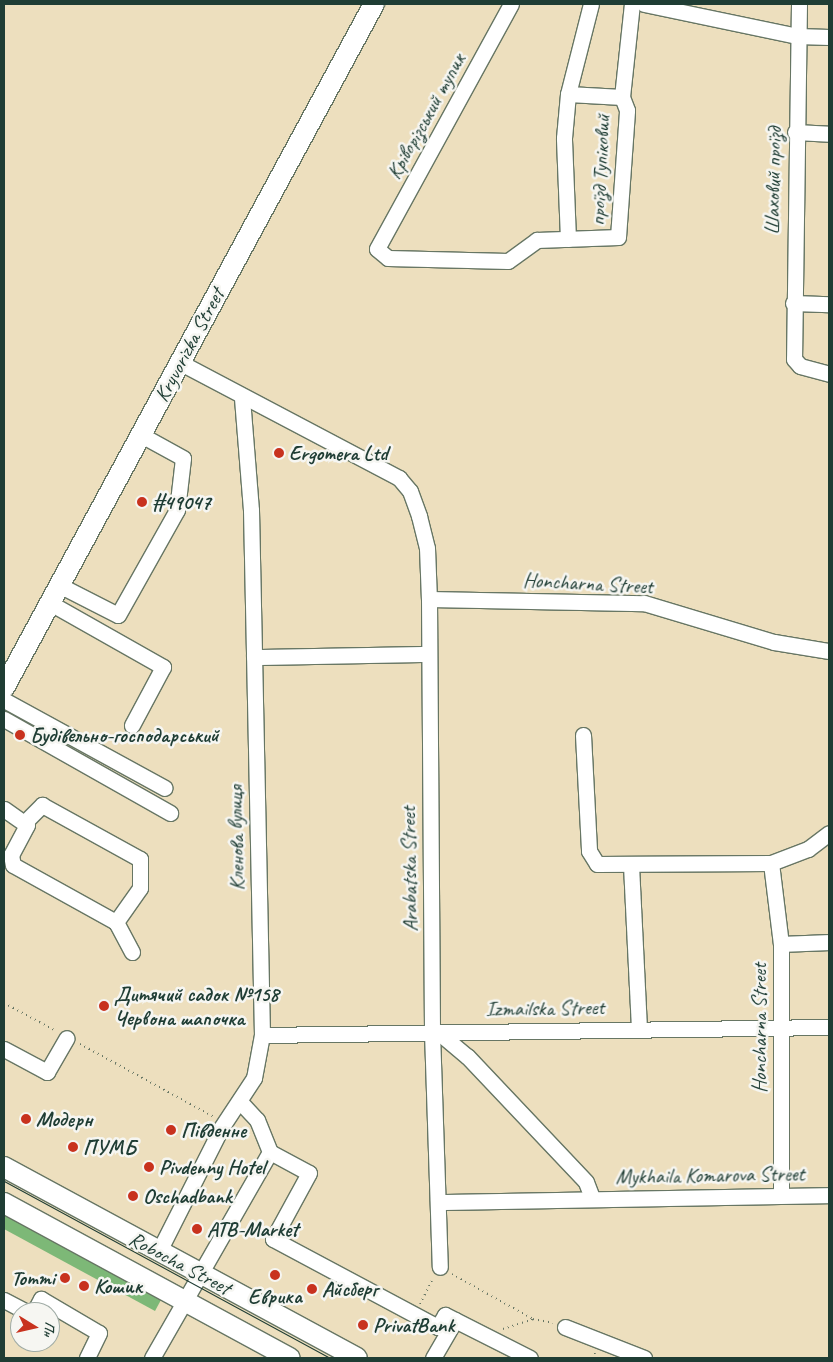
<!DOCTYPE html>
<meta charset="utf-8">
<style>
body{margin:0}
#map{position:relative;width:833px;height:1362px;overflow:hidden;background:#eddfbe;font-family:Caveat,sans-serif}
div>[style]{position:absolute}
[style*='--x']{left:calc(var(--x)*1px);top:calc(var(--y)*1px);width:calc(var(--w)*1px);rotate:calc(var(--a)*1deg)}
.forest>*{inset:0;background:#7db877}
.path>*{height:2px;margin-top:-1px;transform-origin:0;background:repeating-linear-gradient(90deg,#677664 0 1px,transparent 0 5px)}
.roads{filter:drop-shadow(1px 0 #677664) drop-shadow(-1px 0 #677664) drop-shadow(0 1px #677664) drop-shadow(0 -1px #677664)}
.minor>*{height:15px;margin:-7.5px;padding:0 7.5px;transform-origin:7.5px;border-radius:7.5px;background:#fff}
.major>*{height:20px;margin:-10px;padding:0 10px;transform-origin:10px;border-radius:10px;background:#fff}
.tram>*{height:1px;margin:-0.5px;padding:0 0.5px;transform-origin:0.5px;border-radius:0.5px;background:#1f3d34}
.dots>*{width:14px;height:14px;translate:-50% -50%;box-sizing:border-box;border:2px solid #f6f6f2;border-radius:50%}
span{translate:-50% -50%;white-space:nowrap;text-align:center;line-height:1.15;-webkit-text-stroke:5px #f6f6f2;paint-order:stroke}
.street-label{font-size:21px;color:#1f3d34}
.poi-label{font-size:21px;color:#1f3d34;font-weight:700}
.left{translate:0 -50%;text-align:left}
.right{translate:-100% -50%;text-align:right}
.frame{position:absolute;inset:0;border:5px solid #1f3d34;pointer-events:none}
.north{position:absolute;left:10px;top:1302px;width:50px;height:50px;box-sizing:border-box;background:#f6f6f2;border:1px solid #a0aca6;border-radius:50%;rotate:99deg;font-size:14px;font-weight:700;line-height:20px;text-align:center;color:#1f3d34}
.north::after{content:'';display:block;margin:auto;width:18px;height:22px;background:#c8321e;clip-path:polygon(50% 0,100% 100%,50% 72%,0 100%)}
</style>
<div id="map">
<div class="forest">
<div style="clip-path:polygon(4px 1212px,162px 1298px,155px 1311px,4px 1229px)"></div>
</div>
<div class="path">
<div style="--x:4;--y:1003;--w:59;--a:28.3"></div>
<div style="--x:80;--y:1044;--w:153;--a:28.6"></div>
<div style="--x:452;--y:1274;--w:93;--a:29.1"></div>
<div style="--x:420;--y:1304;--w:28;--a:-63"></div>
<div style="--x:503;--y:1329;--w:32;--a:-18"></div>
<div style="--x:533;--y:1319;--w:20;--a:11"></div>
<div style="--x:592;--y:1358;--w:6;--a:-59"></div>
</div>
<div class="roads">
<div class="minor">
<div style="--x:511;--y:4;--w:279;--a:118.7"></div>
<div style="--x:377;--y:249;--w:14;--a:39"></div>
<div style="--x:388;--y:258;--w:120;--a:1.4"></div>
<div style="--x:508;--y:261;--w:36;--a:-36"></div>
<div style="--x:537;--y:240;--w:81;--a:-2.1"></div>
<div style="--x:618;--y:237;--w:127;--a:-85.9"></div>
<div style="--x:627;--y:110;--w:14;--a:-111"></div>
<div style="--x:622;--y:97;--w:94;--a:-83.9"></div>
<div style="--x:644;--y:4;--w:156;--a:11.8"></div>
<div style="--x:797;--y:36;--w:32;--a:2"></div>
<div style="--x:799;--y:4;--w:355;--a:90.8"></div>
<div style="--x:794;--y:359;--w:9;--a:49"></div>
<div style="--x:800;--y:366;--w:30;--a:15"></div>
<div style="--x:568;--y:94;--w:93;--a:-75.7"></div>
<div style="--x:795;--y:132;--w:34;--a:3"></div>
<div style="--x:568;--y:239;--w:101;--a:-92.3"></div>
<div style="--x:564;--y:138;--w:44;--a:-84.8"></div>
<div style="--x:568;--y:94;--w:54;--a:3.2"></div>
<div style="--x:793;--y:303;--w:36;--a:2"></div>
<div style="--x:179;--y:362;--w:249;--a:27.8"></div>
<div style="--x:399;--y:478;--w:17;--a:50"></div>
<div style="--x:410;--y:491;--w:27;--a:70"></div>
<div style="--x:419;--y:516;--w:33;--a:76"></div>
<div style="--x:427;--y:548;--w:51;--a:87.8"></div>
<div style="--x:429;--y:599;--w:433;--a:89.6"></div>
<div style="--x:432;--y:1032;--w:235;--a:88.1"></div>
<div style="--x:59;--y:585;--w:66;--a:27"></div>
<div style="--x:118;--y:615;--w:120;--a:-60.7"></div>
<div style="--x:177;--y:510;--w:52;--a:-83.4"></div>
<div style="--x:183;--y:458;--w:48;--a:-151.3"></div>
<div style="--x:429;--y:599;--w:215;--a:1.1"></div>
<div style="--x:644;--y:603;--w:136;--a:16.7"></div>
<div style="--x:774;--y:642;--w:56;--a:9.3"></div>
<div style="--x:50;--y:603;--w:130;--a:29.5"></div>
<div style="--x:163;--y:667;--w:66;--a:118.1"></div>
<div style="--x:254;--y:657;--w:174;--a:-1"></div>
<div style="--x:4;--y:700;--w:183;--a:28.7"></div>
<div style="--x:4;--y:719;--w:191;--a:29.5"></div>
<div style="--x:583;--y:735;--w:116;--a:87"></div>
<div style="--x:589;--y:851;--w:15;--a:58"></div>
<div style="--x:597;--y:864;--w:174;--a:-0.3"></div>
<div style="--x:771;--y:863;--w:40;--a:-21"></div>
<div style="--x:808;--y:849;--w:26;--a:-37"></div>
<div style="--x:4;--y:809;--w:28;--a:35"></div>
<div style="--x:27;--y:825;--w:34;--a:118"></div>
<div style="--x:11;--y:855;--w:10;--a:79"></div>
<div style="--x:13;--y:865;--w:118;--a:29"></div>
<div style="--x:116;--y:922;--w:34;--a:62"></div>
<div style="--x:26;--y:821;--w:23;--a:-45"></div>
<div style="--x:42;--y:805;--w:112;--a:28.9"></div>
<div style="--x:140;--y:859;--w:29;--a:90"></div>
<div style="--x:140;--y:888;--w:42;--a:125.2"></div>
<div style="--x:771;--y:863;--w:82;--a:83"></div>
<div style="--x:781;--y:944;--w:250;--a:90"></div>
<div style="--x:631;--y:865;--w:163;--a:87.2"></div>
<div style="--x:781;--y:944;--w:48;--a:-2.4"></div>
<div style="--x:438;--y:1032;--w:38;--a:40"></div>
<div style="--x:467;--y:1056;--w:173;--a:46.6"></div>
<div style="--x:586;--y:1182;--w:17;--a:69"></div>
<div style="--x:262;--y:1035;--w:567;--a:-0.81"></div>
<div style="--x:4;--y:1049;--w:49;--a:28.1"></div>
<div style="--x:47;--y:1072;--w:39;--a:-60"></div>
<div style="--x:270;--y:1152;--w:44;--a:28.3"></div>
<div style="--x:309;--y:1173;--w:75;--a:118.6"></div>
<div style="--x:273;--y:1239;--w:187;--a:28.1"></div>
<div style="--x:438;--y:1327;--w:14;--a:-60"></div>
<div style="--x:445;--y:1315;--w:95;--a:26.8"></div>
<div style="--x:438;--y:1202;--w:391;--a:-1"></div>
<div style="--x:159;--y:1251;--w:138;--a:-63.2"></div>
<div style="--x:221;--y:1128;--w:60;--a:-56.6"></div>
<div style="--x:254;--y:1078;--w:44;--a:-79.5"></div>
<div style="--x:262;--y:1035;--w:525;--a:-91.2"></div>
<div style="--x:251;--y:510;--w:111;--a:-94.6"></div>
<div style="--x:4;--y:1300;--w:26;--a:28"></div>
<div style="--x:34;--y:1312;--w:15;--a:-62"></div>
<div style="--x:41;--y:1299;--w:67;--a:30.4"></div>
<div style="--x:99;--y:1333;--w:28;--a:116"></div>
<div style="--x:565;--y:1327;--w:85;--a:21.4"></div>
<div style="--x:152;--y:1358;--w:237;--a:-60.2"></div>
<div style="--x:270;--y:1152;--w:35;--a:-112"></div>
<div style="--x:257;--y:1120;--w:23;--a:-133"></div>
<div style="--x:433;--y:1358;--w:44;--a:-59.9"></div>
</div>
<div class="major">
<div style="--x:4;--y:688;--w:778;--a:-61.59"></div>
<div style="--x:4;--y:1167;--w:401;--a:28.4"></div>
<div style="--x:4;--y:1203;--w:325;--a:28.5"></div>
</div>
</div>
<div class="tram">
<div style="--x:4;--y:1181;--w:371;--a:28.5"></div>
</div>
<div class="dots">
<div style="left:279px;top:453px;background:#c8321e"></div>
<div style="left:142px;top:502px;background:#c8321e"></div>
<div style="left:20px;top:735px;background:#c8321e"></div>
<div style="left:104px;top:1006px;background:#c8321e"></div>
<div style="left:26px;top:1119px;background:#c8321e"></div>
<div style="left:171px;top:1130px;background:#c8321e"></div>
<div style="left:73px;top:1147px;background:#c8321e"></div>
<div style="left:149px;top:1167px;background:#c8321e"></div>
<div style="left:133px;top:1196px;background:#c8321e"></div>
<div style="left:197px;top:1229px;background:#c8321e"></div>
<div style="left:275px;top:1275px;background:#c8321e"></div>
<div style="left:65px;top:1278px;background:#c8321e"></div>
<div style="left:84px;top:1286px;background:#c8321e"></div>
<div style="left:312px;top:1289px;background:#c8321e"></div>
<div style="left:363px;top:1325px;background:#c8321e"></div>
</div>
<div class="street-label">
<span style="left:426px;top:116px;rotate:-61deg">Кріворізський тупик</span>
<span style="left:600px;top:170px;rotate:-87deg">проїзд Тупіковий</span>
<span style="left:773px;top:181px;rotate:-89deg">Шаховий проїзд</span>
<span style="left:189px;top:345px;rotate:-62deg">Kryvorizka Street</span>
<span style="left:588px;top:583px;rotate:3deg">Honcharna Street</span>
<span style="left:236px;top:838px;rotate:-91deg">Кленова вулиця</span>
<span style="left:409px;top:869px;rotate:-91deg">Arabatska Street</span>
<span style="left:545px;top:1008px;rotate:-1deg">Izmailska Street</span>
<span style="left:759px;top:1028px;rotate:-90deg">Honcharna Street</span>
<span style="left:710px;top:1175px;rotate:-1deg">Mykhaila Komarova Street</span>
<span style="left:180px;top:1263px;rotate:28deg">Robocha Street</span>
</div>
<div class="poi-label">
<span class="left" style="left:289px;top:453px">Ergomera Ltd</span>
<span class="left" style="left:152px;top:502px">#49047</span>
<span class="left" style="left:30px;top:735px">Будівельно-господарський</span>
<span class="left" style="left:114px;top:1006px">Дитячий садок №158<br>Червона шапочка</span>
<span class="left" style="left:36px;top:1119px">Модерн</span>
<span class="left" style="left:181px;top:1130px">Південне</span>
<span class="left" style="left:83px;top:1147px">ПУМБ</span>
<span class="left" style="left:159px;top:1167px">Pivdenny Hotel</span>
<span class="left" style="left:143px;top:1196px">Oschadbank</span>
<span class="left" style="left:207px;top:1229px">ATB-Market</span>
<span class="right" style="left:55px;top:1278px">Тотті</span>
<span class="left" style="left:94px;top:1286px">Кошик</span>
<span class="left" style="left:322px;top:1289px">Айсберг</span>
<span style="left:275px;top:1296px">Еврика</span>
<span class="left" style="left:373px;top:1325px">PrivatBank</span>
</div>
<div class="frame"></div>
<div class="north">Пн</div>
</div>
